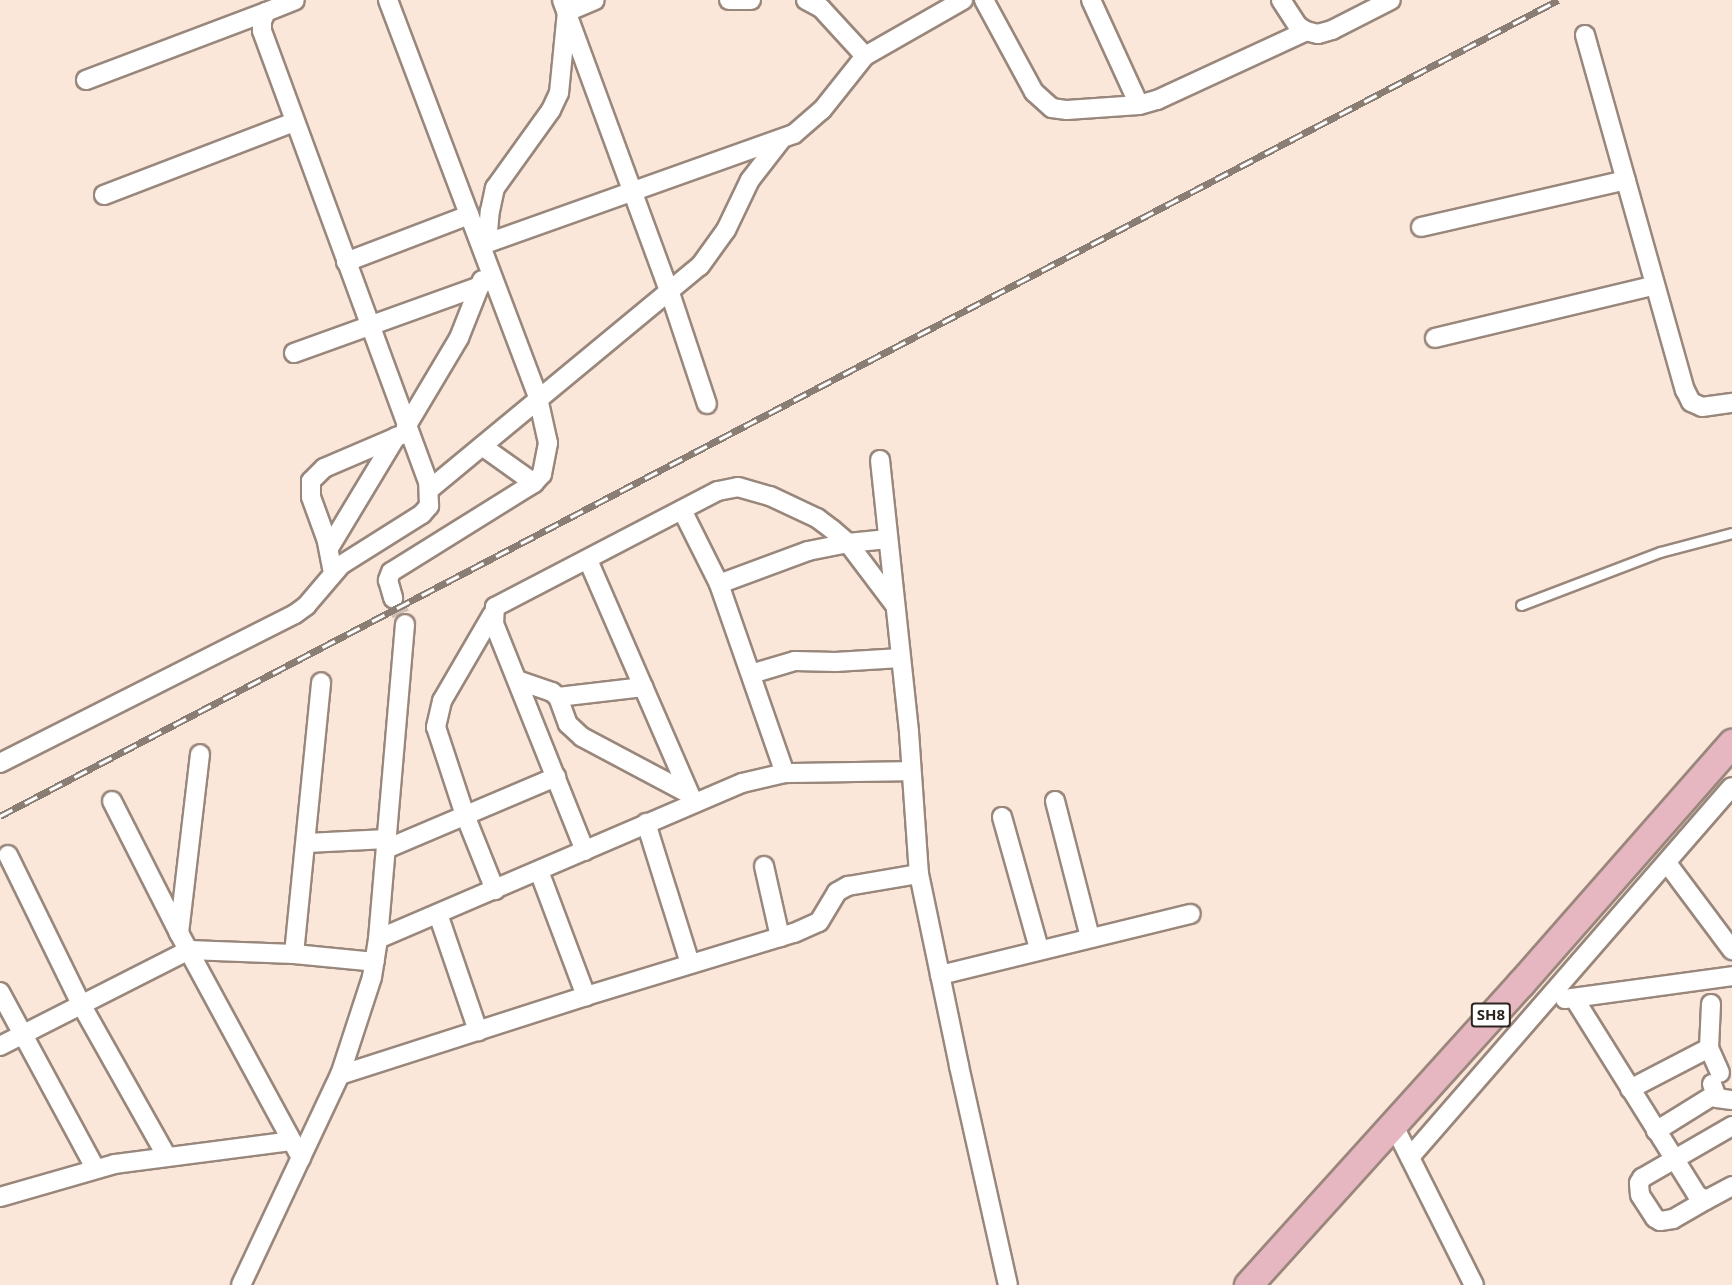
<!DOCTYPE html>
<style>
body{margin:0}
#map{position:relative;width:1732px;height:1285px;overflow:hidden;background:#fbe6da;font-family:"Noto Sans",sans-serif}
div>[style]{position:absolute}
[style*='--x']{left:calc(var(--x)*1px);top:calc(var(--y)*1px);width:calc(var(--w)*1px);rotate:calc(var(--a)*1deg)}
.street-tunnel>*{height:18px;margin-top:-9px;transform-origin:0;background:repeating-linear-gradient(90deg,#d1bfb5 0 18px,transparent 0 27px)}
.roads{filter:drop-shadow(2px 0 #99877c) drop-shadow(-2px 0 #99877c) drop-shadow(0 2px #99877c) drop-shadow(0 -2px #99877c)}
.lane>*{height:9px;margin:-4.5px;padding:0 4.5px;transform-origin:4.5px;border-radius:4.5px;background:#fff}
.street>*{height:18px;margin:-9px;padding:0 9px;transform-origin:9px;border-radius:9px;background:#fff}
.primary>*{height:27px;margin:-13.5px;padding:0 13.5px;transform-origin:13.5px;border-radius:13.5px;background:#e6b6c1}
.rail>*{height:7px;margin-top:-3.5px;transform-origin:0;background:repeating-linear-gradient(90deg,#fff 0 14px,#8a7d74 0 28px);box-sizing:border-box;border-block:2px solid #8a7d74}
span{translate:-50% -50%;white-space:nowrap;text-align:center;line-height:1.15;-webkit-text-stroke:6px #fff;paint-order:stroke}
.shield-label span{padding:2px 4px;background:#fff;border:2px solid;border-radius:4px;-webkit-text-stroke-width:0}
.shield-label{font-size:15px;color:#2b241f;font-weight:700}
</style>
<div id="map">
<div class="street-tunnel">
<div style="--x:393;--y:598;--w:29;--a:65"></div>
</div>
<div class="roads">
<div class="lane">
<div style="--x:1521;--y:605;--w:149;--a:-20.9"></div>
<div style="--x:1660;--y:552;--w:74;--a:-14.8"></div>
</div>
<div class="street">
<div style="--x:388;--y:0;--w:425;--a:69.3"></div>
<div style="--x:538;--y:398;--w:46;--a:77.5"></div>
<div style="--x:548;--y:443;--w:32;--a:101"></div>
<div style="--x:542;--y:474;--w:12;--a:132"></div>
<div style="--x:534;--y:483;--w:168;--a:148.1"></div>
<div style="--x:391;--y:572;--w:9;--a:111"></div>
<div style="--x:388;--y:580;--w:19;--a:74"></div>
<div style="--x:562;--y:0;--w:312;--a:69.8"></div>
<div style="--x:670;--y:293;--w:117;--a:71.6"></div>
<div style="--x:729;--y:0;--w:22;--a:0"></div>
<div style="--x:806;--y:0;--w:17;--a:28"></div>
<div style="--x:821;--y:8;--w:65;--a:47.5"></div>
<div style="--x:984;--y:0;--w:105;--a:61.5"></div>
<div style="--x:1034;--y:92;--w:24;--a:42"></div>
<div style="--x:1052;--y:108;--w:15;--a:8"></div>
<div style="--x:1067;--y:110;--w:72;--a:-4"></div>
<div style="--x:1139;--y:105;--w:19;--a:-16"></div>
<div style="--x:1157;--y:100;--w:164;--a:-24.8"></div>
<div style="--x:1091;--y:0;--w:115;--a:65.4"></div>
<div style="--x:1281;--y:0;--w:31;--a:57"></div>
<div style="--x:1298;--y:26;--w:9;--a:32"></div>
<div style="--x:1306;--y:31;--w:12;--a:14"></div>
<div style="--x:1318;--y:34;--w:15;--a:-16"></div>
<div style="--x:1332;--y:30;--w:66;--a:-27"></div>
<div style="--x:1585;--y:35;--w:369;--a:74.3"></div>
<div style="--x:1685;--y:390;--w:13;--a:63"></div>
<div style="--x:1691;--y:402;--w:12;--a:24"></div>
<div style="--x:1702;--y:407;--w:30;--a:-8"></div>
<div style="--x:86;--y:80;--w:192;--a:-20.7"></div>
<div style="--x:104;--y:195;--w:204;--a:-21"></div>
<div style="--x:1421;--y:227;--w:210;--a:-12.9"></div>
<div style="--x:487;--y:243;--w:32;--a:-85"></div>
<div style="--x:490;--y:211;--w:24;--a:-78"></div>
<div style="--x:495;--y:188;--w:96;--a:-54.3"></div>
<div style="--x:551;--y:110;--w:19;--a:-65"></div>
<div style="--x:559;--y:93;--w:81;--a:-84.4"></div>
<div style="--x:567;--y:12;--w:30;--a:-23"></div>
<div style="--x:482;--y:245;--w:331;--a:-19.6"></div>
<div style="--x:794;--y:134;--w:37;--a:-41"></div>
<div style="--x:822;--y:110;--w:69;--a:-51.5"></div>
<div style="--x:865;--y:56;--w:113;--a:-29.7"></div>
<div style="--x:346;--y:262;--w:132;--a:-20.9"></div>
<div style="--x:1435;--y:338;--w:226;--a:-13.5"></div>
<div style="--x:294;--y:353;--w:198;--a:-19.8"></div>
<div style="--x:406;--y:427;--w:104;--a:-59.2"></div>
<div style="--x:459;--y:338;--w:62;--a:-68.4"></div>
<div style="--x:482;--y:446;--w:64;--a:35.4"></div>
<div style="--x:880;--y:460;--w:274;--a:83.9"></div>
<div style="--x:909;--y:732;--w:142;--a:86"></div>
<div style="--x:919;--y:874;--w:196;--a:78.2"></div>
<div style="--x:959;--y:1066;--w:224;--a:77.4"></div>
<div style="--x:430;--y:489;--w:350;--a:-39.6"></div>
<div style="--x:700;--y:266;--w:44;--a:-54.2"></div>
<div style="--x:726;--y:230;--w:55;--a:-64.4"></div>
<div style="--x:750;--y:180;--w:51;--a:-52.2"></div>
<div style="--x:682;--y:510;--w:83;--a:63.4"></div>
<div style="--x:719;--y:584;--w:200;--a:70.8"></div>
<div style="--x:329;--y:548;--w:130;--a:-58.9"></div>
<div style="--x:588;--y:560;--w:264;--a:66.5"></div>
<div style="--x:333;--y:573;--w:33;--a:-101"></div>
<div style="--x:327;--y:541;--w:47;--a:-110"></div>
<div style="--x:311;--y:497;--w:16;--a:-90"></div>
<div style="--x:311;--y:481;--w:18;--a:-45"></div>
<div style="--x:324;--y:468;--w:91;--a:-23.2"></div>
<div style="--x:719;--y:584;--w:95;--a:-20.3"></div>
<div style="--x:808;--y:551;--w:41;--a:-11.3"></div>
<div style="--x:848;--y:543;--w:40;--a:-5.7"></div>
<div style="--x:492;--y:615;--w:99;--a:120.2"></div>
<div style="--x:442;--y:701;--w:27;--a:103"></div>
<div style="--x:436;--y:727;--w:93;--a:71.8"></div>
<div style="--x:465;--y:815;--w:81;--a:68.2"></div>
<div style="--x:751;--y:674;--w:46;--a:-16.5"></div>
<div style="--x:795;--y:661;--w:41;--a:1.4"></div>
<div style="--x:836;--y:662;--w:64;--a:-3.6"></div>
<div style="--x:517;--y:680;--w:37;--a:19"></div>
<div style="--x:552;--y:692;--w:8;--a:40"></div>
<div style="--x:558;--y:697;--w:29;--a:70"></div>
<div style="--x:568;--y:724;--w:19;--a:43"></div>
<div style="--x:582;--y:737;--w:121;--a:28"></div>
<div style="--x:558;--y:697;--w:86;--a:-6.7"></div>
<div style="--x:0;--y:763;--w:330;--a:-26.8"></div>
<div style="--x:295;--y:614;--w:14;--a:-36"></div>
<div style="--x:306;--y:606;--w:54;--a:-49.5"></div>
<div style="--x:341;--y:565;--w:96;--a:-32.2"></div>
<div style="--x:422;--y:514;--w:11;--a:-49"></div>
<div style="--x:429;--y:506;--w:24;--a:-92"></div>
<div style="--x:428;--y:482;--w:481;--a:-110.2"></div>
<div style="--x:262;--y:31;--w:10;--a:-90"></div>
<div style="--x:262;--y:21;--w:10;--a:-66"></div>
<div style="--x:266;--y:12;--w:31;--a:-22"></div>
<div style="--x:112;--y:801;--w:148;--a:63.1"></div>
<div style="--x:179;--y:933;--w:256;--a:61.5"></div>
<div style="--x:1055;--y:801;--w:140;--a:75.6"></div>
<div style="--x:1002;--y:817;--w:137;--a:74.3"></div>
<div style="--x:646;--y:823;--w:147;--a:72.6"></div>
<div style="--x:307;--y:843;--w:80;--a:-2.9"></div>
<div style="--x:386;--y:849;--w:185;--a:-23"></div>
<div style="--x:585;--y:851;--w:245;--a:-111.8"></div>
<div style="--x:494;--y:624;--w:17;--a:-87"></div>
<div style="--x:495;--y:607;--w:251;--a:-27.5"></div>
<div style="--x:718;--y:491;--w:20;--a:-11"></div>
<div style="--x:738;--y:487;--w:33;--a:16"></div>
<div style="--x:770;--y:496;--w:52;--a:25.1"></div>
<div style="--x:817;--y:518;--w:20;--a:37"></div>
<div style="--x:833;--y:530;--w:20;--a:41"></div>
<div style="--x:848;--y:543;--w:76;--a:53"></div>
<div style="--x:8;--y:855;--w:168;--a:63.9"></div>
<div style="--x:82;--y:1006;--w:173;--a:60.6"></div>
<div style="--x:1667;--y:863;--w:109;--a:53.2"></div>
<div style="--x:764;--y:866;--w:73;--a:77.3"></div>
<div style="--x:539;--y:871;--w:134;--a:69.4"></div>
<div style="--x:438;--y:914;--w:124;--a:71.1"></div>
<div style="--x:179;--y:933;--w:180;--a:-83.3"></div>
<div style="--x:378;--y:939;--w:396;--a:-23.2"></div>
<div style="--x:742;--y:783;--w:44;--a:-13.1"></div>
<div style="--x:785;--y:773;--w:125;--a:-0.9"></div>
<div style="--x:294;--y:954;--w:273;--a:-84.3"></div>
<div style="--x:940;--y:975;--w:258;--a:-13.7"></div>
<div style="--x:0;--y:992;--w:200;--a:61.6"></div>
<div style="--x:1574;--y:998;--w:232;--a:58"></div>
<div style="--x:1697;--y:1195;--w:10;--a:29"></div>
<div style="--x:1706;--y:1200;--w:30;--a:-28"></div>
<div style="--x:1565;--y:999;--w:169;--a:-7.8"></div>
<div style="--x:1711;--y:1004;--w:44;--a:92.6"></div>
<div style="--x:1709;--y:1048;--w:27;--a:66"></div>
<div style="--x:0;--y:1046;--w:212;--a:-26.9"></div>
<div style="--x:189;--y:950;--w:105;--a:2.2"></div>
<div style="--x:294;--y:954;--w:81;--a:5.6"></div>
<div style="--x:340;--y:1075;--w:258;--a:-17.8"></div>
<div style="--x:586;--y:996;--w:217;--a:-16.9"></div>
<div style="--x:794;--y:933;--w:27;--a:-24"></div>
<div style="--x:819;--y:922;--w:35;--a:-59"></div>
<div style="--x:837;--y:892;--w:13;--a:-29"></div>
<div style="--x:848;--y:886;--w:72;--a:-9.6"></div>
<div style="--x:1712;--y:1084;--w:15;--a:70"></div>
<div style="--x:1717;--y:1098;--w:15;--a:8"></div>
<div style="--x:1630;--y:1089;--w:89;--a:-27.4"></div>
<div style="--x:1393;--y:1124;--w:180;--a:63.3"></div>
<div style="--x:1656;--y:1131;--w:68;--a:-31.8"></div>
<div style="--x:1410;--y:1157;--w:490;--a:-49"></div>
<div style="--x:0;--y:1197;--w:120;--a:-16"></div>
<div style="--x:115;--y:1164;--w:178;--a:-7.4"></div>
<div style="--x:1706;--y:1200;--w:38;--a:150"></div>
<div style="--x:1673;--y:1219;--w:13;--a:171"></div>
<div style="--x:1660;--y:1221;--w:6;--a:-149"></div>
<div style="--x:1655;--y:1218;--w:27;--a:-123"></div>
<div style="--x:1640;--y:1195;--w:12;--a:-95"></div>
<div style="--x:1639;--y:1183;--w:6;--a:-59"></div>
<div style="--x:1642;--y:1178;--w:104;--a:-30"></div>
<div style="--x:241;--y:1285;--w:232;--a:-64.8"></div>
<div style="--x:340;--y:1075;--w:103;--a:-71.9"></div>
<div style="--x:372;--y:977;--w:38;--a:-81"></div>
<div style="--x:378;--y:939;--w:316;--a:-85.1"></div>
</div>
<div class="primary">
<div style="--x:1248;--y:1285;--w:407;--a:-47.9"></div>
<div style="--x:1521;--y:983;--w:320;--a:-48.7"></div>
</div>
</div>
<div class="rail">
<div style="--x:0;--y:816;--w:1759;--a:-27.64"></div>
</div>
<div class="shield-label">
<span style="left:1491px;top:1015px">SH8</span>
</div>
</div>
